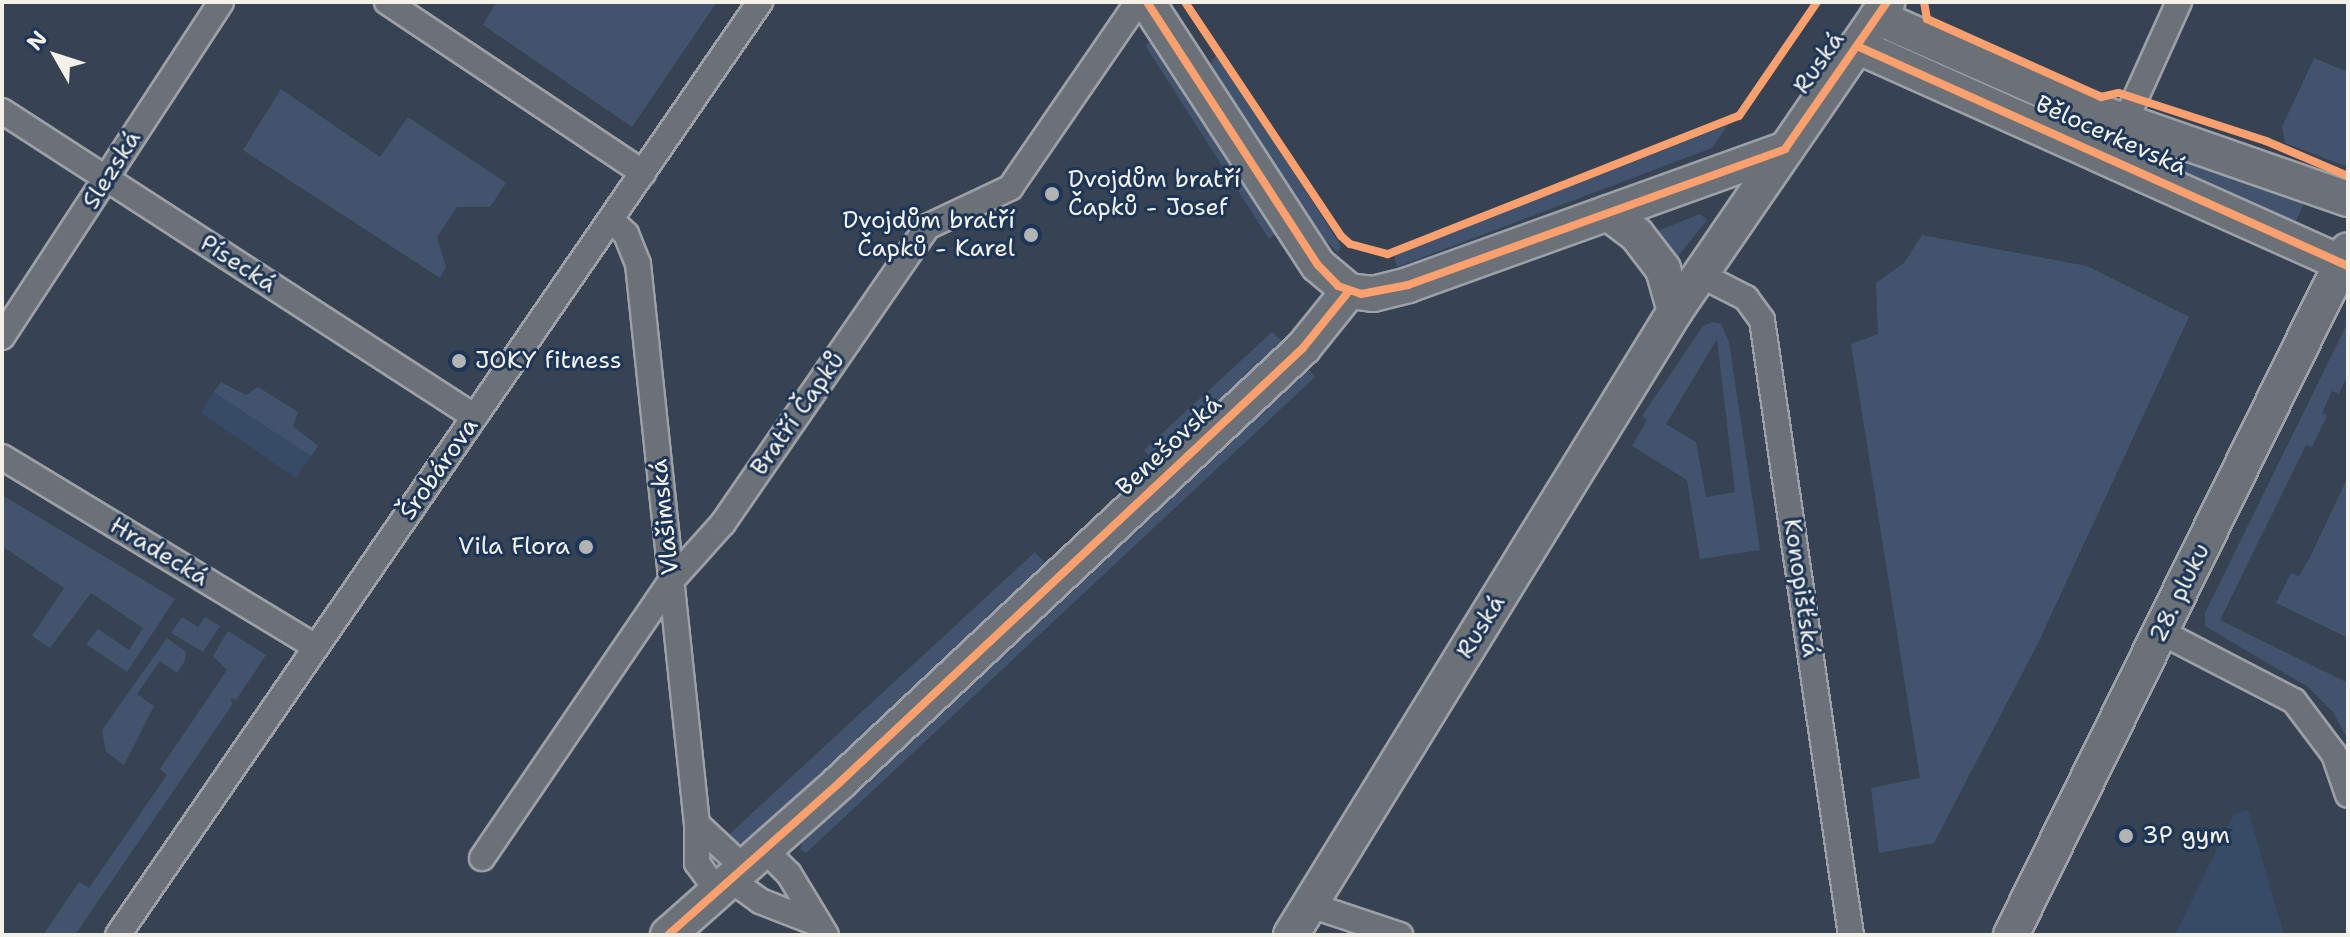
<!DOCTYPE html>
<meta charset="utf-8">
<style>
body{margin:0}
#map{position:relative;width:2350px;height:937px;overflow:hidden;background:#374253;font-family:"Shantell Sans",sans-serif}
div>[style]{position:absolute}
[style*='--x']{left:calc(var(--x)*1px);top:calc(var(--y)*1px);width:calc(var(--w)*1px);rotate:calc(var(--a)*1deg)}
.built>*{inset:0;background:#374b66}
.green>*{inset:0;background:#42546d}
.roads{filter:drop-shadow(2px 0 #9da1a7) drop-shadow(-2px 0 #9da1a7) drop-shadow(0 2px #9da1a7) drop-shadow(0 -2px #9da1a7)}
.street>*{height:24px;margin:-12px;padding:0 12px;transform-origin:12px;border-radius:12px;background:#6c7177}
.secondary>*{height:34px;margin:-17px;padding:0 17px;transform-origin:17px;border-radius:17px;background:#6c7177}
.cycleway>*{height:8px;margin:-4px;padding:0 4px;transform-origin:4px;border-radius:4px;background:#fca06f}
.dots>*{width:22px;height:22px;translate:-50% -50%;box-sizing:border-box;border:4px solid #1d3557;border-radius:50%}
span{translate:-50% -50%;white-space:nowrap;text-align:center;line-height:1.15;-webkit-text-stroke:6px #1d3557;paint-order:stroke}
.street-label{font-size:24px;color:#f4f1e8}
.poi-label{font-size:24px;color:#f4f1e8}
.left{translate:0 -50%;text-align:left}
.right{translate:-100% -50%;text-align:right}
.frame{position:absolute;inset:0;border:4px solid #f4f1e8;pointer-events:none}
.north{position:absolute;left:16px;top:16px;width:80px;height:80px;-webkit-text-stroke:6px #1d3557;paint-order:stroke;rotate:309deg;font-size:22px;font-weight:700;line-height:32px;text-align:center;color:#f4f1e8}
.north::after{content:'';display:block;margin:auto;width:28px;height:36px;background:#f4f1e8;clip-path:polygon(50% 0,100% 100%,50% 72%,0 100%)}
</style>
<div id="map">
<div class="built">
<div style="clip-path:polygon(216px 388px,313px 453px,296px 478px,201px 413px)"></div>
<div style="clip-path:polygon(2248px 810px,2284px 935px,2175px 935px,2234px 814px)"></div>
</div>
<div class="green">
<div style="clip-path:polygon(496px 2px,717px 2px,632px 127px,483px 25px)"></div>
<div style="clip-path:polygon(1153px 40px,1276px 233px,1269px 239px,1145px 45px)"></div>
<div style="clip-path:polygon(1217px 54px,1341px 246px,1338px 253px,1315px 229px,1210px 65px)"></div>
<div style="clip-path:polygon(2314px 58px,2348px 72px,2348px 167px,2285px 143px,2282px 127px)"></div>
<div style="clip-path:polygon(281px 89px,380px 157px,408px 117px,506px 183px,490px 207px,457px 207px,437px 237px,446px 267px,440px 278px,243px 150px)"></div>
<div style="clip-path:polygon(1728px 125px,1712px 148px,1397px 267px,1394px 256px,1411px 248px)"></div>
<div style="clip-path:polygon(2150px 148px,2202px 159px,2307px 197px,2294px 225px,2145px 158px,2144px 151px)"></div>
<div style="clip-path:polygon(1700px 214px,1707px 220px,1675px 260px,1655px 232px)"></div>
<div style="clip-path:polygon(1922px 235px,2087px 266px,2189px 317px,2038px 643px,1934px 843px,1879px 853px,1871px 788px,1920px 778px,1851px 344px,1878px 334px,1876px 283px,1904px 263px)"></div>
<div style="clip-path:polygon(evenodd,1712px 322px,1721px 324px,1729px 342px,1760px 550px,1700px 559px,1687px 480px,1632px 446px,1647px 420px,1642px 416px,1703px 326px,1712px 322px,1717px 339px,1735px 492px,1706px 497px,1696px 442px,1666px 424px,1717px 339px)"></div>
<div style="clip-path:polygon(2348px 322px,2348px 374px,2339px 394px,2332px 391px,2322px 413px,2327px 416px,2312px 447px,2306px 445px,2220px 620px,2348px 683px,2348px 740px,2333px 712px,2308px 687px,2205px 626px,2205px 613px)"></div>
<div style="clip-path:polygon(1272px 332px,1291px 349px,1263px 365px,1155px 463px,1144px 450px)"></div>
<div style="clip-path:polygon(1306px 366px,1315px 377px,806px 853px,800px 849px,808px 828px)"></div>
<div style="clip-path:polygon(221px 382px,246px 395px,258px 387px,298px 412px,293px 426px,318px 446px,311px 456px,214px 392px)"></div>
<div style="clip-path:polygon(2348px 477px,2348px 638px,2276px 603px,2291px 573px,2299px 576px,2310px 557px)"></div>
<div style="clip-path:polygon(2px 495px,175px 599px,127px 672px,86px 644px,98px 629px,129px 650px,143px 628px,91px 593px,50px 648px,32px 636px,64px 588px,2px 546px)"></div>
<div style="clip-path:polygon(1035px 552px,1046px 564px,756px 836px,744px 843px,723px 840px)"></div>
<div style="clip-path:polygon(182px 617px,198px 627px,205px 617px,220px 626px,203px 652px,171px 633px)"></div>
<div style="clip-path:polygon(228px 631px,266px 655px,236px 700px,231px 698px,232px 705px,75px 935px,43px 935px,79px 882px,89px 888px,167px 775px,160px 769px,227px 670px,213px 656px)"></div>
<div style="clip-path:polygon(167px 638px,186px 652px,185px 661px,177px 673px,160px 661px,137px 694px,154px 706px,124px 765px,106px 752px,102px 730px)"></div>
</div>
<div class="roads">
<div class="street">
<div style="--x:387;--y:2;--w:308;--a:33.7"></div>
<div style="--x:2;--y:111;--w:563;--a:32.9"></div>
<div style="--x:2109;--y:157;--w:170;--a:-65.7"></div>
<div style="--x:611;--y:220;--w:21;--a:43"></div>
<div style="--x:626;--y:234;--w:32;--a:68"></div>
<div style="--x:638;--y:264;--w:563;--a:83.99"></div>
<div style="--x:697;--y:824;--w:39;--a:90"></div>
<div style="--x:697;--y:863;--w:34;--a:54"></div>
<div style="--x:1699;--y:274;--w:53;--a:27.1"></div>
<div style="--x:1746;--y:298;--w:27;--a:54"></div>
<div style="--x:1762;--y:320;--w:621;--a:81.77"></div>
<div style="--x:2;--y:337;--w:400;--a:-56.8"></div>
<div style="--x:2;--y:457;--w:367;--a:31.2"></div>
<div style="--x:2161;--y:632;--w:150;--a:27.4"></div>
<div style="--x:2294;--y:701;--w:66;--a:53"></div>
<div style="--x:2334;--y:754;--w:43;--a:71.1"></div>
<div style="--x:697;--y:824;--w:63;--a:43.1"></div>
<div style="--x:764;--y:849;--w:35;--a:45"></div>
<div style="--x:789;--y:874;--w:71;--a:58.8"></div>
<div style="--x:482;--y:858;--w:335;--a:-55.7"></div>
<div style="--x:671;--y:581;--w:78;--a:-48.1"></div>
<div style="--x:723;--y:523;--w:359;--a:-55.4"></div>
<div style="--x:927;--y:227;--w:92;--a:-25.2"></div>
<div style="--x:1010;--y:188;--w:226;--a:-55.5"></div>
<div style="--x:730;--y:879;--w:37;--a:36"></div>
<div style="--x:760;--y:901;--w:60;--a:21.4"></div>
<div style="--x:1310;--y:905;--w:95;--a:18.4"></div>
<div style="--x:118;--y:935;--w:1133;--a:-55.47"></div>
</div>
<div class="secondary">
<div style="--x:1147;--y:2;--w:314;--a:57"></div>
<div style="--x:1318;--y:265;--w:40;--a:40"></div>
<div style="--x:1349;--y:291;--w:24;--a:7"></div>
<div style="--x:1373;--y:294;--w:36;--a:-14"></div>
<div style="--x:1408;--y:285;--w:401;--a:-19.8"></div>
<div style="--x:1877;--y:17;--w:213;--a:23.8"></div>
<div style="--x:2072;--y:103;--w:292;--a:19.2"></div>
<div style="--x:1857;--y:46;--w:538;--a:24.14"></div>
<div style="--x:1608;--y:213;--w:36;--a:37"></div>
<div style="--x:1637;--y:235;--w:43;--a:52.6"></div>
<div style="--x:1663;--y:269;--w:44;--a:74.1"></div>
<div style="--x:668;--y:935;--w:229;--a:-41.6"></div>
<div style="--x:839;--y:783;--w:636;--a:-43.15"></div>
<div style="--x:1303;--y:348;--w:73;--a:-51.1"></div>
<div style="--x:1291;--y:935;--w:733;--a:-58.39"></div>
<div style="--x:1675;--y:311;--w:375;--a:-55.5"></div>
<div style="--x:2011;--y:935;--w:763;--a:-63.8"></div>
</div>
</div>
<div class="cycleway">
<div style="--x:1147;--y:2;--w:314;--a:57"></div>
<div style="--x:1318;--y:265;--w:29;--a:46"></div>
<div style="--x:1338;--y:286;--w:24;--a:19"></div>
<div style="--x:1361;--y:294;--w:48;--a:-10.8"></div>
<div style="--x:1408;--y:285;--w:401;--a:-19.8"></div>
<div style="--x:1785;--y:149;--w:179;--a:-55.2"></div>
<div style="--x:1185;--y:2;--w:281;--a:56.3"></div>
<div style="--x:1341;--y:236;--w:12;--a:42"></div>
<div style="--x:1350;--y:244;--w:39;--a:15"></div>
<div style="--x:1388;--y:254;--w:377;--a:-21.5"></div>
<div style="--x:1739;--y:116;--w:138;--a:-55.6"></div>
<div style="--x:1924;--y:2;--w:17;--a:80"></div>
<div style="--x:1927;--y:19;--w:191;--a:24.1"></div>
<div style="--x:2101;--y:97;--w:18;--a:-13"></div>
<div style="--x:2119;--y:93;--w:155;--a:18.1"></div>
<div style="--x:2266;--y:141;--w:89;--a:23.1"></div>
<div style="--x:1857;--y:46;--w:538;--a:24.14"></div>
<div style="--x:668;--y:935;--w:229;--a:-41.6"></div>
<div style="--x:839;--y:783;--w:636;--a:-43.15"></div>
<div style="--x:1303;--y:348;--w:73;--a:-51.1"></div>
</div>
<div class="dots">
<div style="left:1052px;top:194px;background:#b2b4b4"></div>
<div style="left:1031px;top:235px;background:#b2b4b4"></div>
<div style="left:459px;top:361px;background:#b2b4b4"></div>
<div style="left:586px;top:547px;background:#b2b4b4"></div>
<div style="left:2126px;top:836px;background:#b2b4b4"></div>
</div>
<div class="street-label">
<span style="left:1819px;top:63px;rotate:-55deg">Ruská</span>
<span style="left:2111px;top:136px;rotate:24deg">Bělocerkevská</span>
<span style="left:112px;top:170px;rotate:-58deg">Slezská</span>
<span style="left:238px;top:264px;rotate:33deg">Písecká</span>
<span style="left:798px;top:414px;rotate:-55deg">Bratří Čapků</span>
<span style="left:1169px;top:446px;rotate:-43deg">Benešovská</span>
<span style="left:439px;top:469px;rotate:-55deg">Šrobárova</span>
<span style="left:665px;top:517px;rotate:-96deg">Vlašimská</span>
<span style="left:159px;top:552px;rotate:31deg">Hradecká</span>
<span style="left:1801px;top:588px;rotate:82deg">Konopišťská</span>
<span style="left:2180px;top:593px;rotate:-64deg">28. pluku</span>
<span style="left:1481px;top:627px;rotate:-58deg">Ruská</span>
</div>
<div class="poi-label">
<span class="left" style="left:1068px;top:194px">Dvojdům bratří<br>Čapků - Josef</span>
<span class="right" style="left:1015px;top:235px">Dvojdům bratří<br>Čapků - Karel</span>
<span class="left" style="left:475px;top:361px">JOKY fitness</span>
<span class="right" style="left:570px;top:547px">Vila Flora</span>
<span class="left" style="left:2142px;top:836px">3P gym</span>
</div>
<div class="frame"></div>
<div class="north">N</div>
</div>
